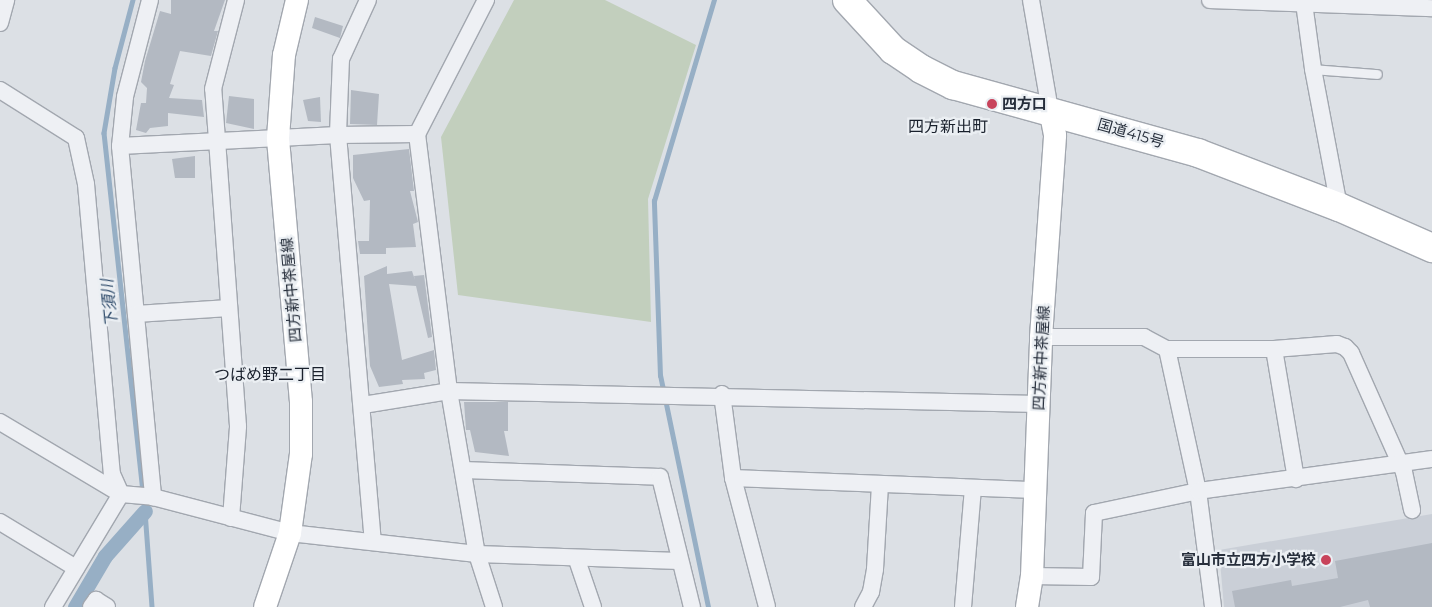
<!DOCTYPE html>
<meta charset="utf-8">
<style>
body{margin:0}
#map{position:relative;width:1432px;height:607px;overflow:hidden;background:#dce0e5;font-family:Montserrat,"Noto Sans JP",sans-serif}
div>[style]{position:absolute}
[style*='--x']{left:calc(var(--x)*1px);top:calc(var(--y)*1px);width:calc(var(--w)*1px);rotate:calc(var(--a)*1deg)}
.built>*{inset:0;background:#cacfd7}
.green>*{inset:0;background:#c2cfbd}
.stream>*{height:4.5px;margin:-2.25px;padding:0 2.25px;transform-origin:2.25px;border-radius:2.25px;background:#97afc5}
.canal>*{height:15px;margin:-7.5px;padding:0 7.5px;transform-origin:7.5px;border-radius:7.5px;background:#97afc5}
.building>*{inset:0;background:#b3b9c2}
.roads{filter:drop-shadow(1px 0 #a2a7af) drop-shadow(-1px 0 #a2a7af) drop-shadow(0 1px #a2a7af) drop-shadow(0 -1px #a2a7af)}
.lane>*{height:9px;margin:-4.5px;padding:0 4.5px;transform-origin:4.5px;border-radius:4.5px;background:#eef0f4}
.street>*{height:16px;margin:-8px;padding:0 8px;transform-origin:8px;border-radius:8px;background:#eef0f4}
.secondary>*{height:22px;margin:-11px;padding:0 11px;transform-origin:11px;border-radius:11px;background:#fff}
.highway>*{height:28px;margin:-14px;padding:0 14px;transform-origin:14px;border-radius:14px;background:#fff}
.dots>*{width:14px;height:14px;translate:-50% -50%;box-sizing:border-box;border:2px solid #ebeff3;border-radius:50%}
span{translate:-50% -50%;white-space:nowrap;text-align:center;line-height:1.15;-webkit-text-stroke:4.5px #ebeff3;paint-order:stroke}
.poi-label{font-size:15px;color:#262e3b;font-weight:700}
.left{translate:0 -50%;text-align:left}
.right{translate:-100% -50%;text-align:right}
.street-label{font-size:15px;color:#262e3b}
.neighbourhood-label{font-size:16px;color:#19202c}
.water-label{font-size:16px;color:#324e6d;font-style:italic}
</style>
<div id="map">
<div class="built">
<div style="clip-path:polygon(1432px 514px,1432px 607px,1224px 607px,1219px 550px)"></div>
</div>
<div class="green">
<div style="clip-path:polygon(514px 0,605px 0,696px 45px,648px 199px,651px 322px,458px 295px,441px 137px)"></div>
</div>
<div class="stream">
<div style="--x:133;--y:0;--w:70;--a:104.8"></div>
<div style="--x:115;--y:68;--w:66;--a:99.6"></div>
<div style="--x:104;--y:133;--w:380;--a:83.8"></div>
<div style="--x:145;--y:511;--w:96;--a:85.8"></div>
<div style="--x:708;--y:607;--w:236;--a:-101.7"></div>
<div style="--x:660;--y:376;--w:175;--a:-92"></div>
<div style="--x:654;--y:201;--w:210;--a:-73.4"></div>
</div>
<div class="canal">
<div style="--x:75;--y:607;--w:59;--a:-59.5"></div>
<div style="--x:105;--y:556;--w:60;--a:-48.4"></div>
</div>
<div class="building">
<div style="clip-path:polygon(171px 0,225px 0,214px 31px,218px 31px,211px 56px,180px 51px,170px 84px,174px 85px,169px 98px,202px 100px,204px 117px,168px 113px,168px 126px,150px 128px,146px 133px,136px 130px,141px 103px,146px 103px,147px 88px,141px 82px,145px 61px,160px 11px,171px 14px)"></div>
<div style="clip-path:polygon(315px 17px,343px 26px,340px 38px,312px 28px)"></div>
<div style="clip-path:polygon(351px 90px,379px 94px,377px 125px,350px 124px)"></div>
<div style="clip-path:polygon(229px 96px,254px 99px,254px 129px,226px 123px)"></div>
<div style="clip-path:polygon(320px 97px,321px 122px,308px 121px,303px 100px)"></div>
<div style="clip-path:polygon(409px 149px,414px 191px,410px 191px,418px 222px,413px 224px,416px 247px,386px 248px,386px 254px,360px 254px,358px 241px,369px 241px,370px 200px,364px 201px,353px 178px,353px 155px)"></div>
<div style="clip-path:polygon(195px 156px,195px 178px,175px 178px,172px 159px)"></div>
<div style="clip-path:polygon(387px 266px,387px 274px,412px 271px,415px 280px,414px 276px,424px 275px,432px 337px,428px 338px,416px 286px,389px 284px,402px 360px,434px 350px,436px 370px,424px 373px,425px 379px,402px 380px,403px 384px,379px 387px,370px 366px,364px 276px)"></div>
<div style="clip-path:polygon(464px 402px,508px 402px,508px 431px,504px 431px,509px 456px,475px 452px,470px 430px,466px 430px)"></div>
<div style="clip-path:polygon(1432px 543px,1432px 607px,1370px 607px,1368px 600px,1340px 607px,1235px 607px,1232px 591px,1291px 580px,1292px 586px,1338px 578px,1335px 561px)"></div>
</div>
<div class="roads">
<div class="lane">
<div style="--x:1313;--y:69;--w:64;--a:4.5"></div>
</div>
<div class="street">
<div style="--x:150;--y:0;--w:100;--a:104.5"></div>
<div style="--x:125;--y:97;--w:49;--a:95.8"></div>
<div style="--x:120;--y:146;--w:353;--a:84.6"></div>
<div style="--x:368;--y:0;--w:65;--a:114.6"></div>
<div style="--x:341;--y:59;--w:76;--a:92.3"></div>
<div style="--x:338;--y:135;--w:408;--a:85.1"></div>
<div style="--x:486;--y:0;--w:151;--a:117.2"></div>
<div style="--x:417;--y:134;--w:259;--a:82.9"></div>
<div style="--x:449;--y:391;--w:165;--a:80.3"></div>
<div style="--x:477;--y:554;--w:56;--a:72.2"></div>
<div style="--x:1031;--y:0;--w:112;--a:80.2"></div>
<div style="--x:1210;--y:0;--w:222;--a:2.1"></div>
<div style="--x:1304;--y:3;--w:67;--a:82.2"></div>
<div style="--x:1313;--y:69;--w:140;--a:79.3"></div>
<div style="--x:0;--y:23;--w:24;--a:-75"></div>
<div style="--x:0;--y:90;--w:90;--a:32.3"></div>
<div style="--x:76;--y:138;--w:47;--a:77.7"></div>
<div style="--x:86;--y:184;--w:291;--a:84.9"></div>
<div style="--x:112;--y:474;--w:22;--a:66"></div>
<div style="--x:120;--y:146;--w:218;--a:-2.9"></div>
<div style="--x:338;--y:135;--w:79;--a:-0.7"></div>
<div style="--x:136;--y:314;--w:93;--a:-3.7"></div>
<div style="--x:1041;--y:337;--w:103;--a:0"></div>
<div style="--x:1144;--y:337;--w:26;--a:28"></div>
<div style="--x:1167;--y:349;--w:107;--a:0"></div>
<div style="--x:1274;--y:349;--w:63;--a:-4.5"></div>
<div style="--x:1337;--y:344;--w:9;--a:21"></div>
<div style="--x:1345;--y:347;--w:8;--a:45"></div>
<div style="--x:1351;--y:353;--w:130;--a:66"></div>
<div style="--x:1404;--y:472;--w:39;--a:78"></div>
<div style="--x:1167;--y:349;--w:145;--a:77.7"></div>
<div style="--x:1198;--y:491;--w:117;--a:82.6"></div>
<div style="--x:1274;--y:349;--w:132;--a:80.4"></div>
<div style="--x:722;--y:394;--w:85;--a:82.5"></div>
<div style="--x:733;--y:478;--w:133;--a:75.2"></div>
<div style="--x:363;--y:405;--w:87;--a:-9.2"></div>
<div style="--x:449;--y:391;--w:589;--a:1.26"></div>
<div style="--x:0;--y:422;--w:141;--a:30.8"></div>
<div style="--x:121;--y:494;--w:32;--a:5"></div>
<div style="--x:153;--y:497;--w:142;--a:14.7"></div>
<div style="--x:290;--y:533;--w:188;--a:6.4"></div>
<div style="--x:477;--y:554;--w:202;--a:2"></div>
<div style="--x:463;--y:470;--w:197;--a:2"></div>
<div style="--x:660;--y:477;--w:134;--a:76.2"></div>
<div style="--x:733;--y:478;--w:302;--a:2.3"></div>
<div style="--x:231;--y:518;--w:92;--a:-85.6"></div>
<div style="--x:238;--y:426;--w:338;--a:-94.2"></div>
<div style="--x:213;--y:89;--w:92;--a:-75.5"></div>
<div style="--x:0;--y:522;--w:89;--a:31.2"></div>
<div style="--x:577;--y:560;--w:50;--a:71.2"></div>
<div style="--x:1032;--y:576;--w:59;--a:1"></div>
<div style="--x:1091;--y:577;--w:64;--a:-87.3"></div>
<div style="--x:1094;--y:513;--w:106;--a:-11.9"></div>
<div style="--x:1198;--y:491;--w:236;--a:-7.8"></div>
<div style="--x:53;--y:607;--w:132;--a:-59"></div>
<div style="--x:91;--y:607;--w:9;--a:-54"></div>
<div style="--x:96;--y:600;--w:13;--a:32"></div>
<div style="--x:863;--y:607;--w:17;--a:-62"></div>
<div style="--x:871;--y:592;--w:23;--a:-80"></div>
<div style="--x:875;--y:569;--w:85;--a:-86.6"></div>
<div style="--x:963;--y:607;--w:119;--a:-85.2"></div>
</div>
<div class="secondary">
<div style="--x:265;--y:607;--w:78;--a:-71.3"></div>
<div style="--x:290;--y:533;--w:80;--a:-82.1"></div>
<div style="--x:301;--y:454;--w:52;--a:-90"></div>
<div style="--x:301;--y:402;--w:265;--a:-95"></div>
<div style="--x:278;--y:138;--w:83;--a:-85.9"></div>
<div style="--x:284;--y:55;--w:57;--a:-76.7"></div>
<div style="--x:1027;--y:607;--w:31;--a:-81"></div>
<div style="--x:1032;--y:576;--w:239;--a:-87.8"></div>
<div style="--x:1041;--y:337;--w:202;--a:-86"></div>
<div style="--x:1055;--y:135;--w:25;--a:-101"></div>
</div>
<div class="highway">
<div style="--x:847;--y:0;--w:68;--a:47.4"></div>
<div style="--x:893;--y:50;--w:34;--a:34"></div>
<div style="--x:921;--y:69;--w:36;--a:27"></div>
<div style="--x:953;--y:85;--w:254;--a:15.5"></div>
<div style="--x:1198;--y:153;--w:151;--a:21"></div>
<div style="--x:1339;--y:207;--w:102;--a:23.8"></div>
</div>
</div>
<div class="dots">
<div style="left:992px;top:104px;background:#c8435b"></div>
<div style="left:1326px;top:560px;background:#c8435b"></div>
</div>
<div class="poi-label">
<span class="left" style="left:1002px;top:104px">四方口</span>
<span class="right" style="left:1316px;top:560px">富山市立四方小学校</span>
</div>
<div class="street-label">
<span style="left:1131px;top:133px;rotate:16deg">国道415号</span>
<span style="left:291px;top:290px;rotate:-95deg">四方新中茶屋線</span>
<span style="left:1041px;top:358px;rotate:-87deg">四方新中茶屋線</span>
</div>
<div class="neighbourhood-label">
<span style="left:948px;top:127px">四方新出町</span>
<span style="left:270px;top:375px">つばめ野二丁目</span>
</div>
<div class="water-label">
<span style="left:110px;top:303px;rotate:-96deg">下須川</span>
</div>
</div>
